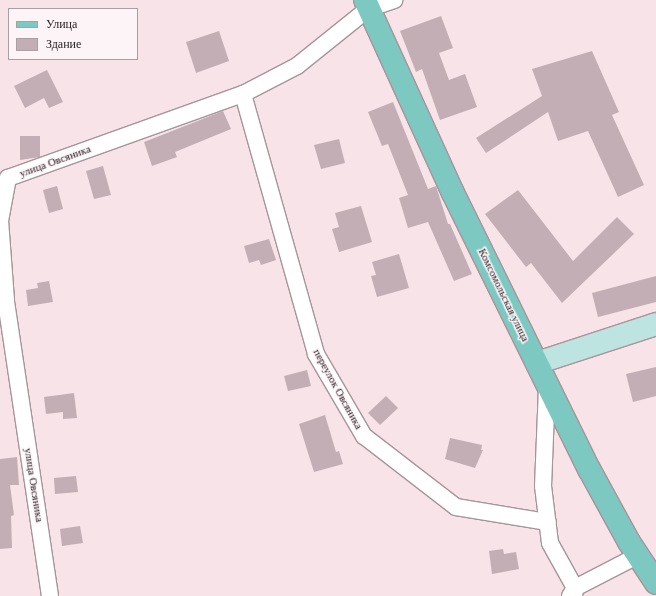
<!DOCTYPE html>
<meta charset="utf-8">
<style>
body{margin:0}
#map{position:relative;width:656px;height:596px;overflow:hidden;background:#f8e3e9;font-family:"Times New Roman",serif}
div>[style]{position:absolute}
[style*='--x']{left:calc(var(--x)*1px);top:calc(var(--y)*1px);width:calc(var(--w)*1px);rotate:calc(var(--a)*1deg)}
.building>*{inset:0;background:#c2aeb4}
.roads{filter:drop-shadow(1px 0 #a69499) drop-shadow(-1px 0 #a69499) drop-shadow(0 1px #a69499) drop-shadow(0 -1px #a69499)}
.street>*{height:16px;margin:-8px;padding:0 8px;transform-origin:8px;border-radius:8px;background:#fff}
.secondary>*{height:22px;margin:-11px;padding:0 11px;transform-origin:11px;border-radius:11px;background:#bee4e1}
.primary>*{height:22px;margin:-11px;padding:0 11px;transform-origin:11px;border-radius:11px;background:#7ec8c2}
span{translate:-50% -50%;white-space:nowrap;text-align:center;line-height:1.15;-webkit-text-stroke:3px #fcf4f6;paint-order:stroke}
.street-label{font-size:11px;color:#2a2325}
.legend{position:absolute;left:8px;top:8px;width:130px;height:52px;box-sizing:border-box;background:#fcf4f6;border:1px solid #a8a0a2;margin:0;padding:5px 7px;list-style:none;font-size:12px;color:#2a2325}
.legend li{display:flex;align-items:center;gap:8px;height:20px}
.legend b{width:20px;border:1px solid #a8a0a2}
</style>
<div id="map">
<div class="building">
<div style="clip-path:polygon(441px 16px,453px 48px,439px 53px,449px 80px,465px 74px,477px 107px,440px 120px,422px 69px,416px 72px,400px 31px)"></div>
<div style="clip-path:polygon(219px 31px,229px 61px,196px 73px,186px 42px)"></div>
<div style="clip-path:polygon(592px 51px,619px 112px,612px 115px,644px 185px,618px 197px,588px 131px,558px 141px,548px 112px,486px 153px,476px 138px,542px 96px,532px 69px)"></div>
<div style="clip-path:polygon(47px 70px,63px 102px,49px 108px,44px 98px,25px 108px,14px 86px)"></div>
<div style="clip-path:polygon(393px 102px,428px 189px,436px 186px,448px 224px,450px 224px,472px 274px,454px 281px,428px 222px,408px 228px,399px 198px,408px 195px,388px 144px,382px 146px,368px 112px)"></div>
<div style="clip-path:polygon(223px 111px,231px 129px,175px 152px,177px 157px,152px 166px,144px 142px)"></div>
<div style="clip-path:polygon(20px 136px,40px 136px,40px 157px,20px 160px)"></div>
<div style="clip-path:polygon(339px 139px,345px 163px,321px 169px,314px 145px)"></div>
<div style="clip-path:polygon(103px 166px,111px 195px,94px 199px,86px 171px)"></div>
<div style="clip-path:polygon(57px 186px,63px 209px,49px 213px,43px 190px)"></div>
<div style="clip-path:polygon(518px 190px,573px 261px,617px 217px,634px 234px,562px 303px,531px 263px,526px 267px,485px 214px)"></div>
<div style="clip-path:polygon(361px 206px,372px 242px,339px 252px,332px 229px,339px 227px,335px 213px)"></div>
<div style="clip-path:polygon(269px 239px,276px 260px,261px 265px,259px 260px,249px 263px,244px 246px)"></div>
<div style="clip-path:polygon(399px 254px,409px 288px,377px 297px,371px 276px,376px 275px,372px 262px)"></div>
<div style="clip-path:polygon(656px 276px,656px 302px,598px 317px,592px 293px)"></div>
<div style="clip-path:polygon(49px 281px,53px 302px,28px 306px,26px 290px,38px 288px,37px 283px)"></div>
<div style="clip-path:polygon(656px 367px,656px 396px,633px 402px,626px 374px)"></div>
<div style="clip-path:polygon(307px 370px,311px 386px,288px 391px,284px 376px)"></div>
<div style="clip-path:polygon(74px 393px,77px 418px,63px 419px,63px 412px,46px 414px,44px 397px)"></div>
<div style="clip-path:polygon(386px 396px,398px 408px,380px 425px,368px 413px)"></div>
<div style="clip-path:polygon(325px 415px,336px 452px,339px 451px,343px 464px,314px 472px,299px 424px)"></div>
<div style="clip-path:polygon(450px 438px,482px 445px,481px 450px,483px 450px,475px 468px,445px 459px)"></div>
<div style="clip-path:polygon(17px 457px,19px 485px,10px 485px,14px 515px,11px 516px,12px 548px,0 549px,0 459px)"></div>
<div style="clip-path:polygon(76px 476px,78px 492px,55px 494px,54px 478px)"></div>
<div style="clip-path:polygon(80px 526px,83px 543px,62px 546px,60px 529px)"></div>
<div style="clip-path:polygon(503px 549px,504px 554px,516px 552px,519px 569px,492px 574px,489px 551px)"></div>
</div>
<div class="roads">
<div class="street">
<div style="--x:243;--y:94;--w:270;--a:74.3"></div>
<div style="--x:316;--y:354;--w:95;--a:59.7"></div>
<div style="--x:364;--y:436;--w:116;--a:37.7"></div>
<div style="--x:456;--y:507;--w:93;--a:9.3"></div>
<div style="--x:547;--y:387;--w:99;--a:92.3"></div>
<div style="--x:543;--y:486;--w:57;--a:83"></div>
<div style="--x:550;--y:543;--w:51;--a:60.9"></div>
<div style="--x:575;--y:588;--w:8;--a:97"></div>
<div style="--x:50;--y:596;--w:299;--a:-98.5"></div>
<div style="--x:6;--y:300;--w:79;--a:-94.3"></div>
<div style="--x:0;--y:221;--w:44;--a:-79.5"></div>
<div style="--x:8;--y:178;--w:250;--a:-19.7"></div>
<div style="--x:243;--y:94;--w:61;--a:-27.4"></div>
<div style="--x:297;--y:66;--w:91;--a:-38.8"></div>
<div style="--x:368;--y:9;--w:28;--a:-19"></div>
<div style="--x:570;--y:596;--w:9;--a:-58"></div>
<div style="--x:575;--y:588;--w:70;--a:-27.3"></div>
</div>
<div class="secondary">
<div style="--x:537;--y:363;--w:125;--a:-18.1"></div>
</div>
<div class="primary">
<div style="--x:365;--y:0;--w:212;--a:65.5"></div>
<div style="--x:453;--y:193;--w:308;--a:63.8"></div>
<div style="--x:589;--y:469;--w:83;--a:61.3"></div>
<div style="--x:629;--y:542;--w:49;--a:56.6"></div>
</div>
</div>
<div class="street-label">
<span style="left:55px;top:161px;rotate:-20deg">улица Овсяника</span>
<span style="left:504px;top:295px;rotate:64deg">Комсомольская улица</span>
<span style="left:338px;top:389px;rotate:61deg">переулок Овсяника</span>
<span style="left:34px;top:485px;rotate:81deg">улица Овсяника</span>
</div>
<ul class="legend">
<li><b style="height:5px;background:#7ec8c2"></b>Улица</li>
<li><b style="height:11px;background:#c2aeb4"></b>Здание</li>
</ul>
</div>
